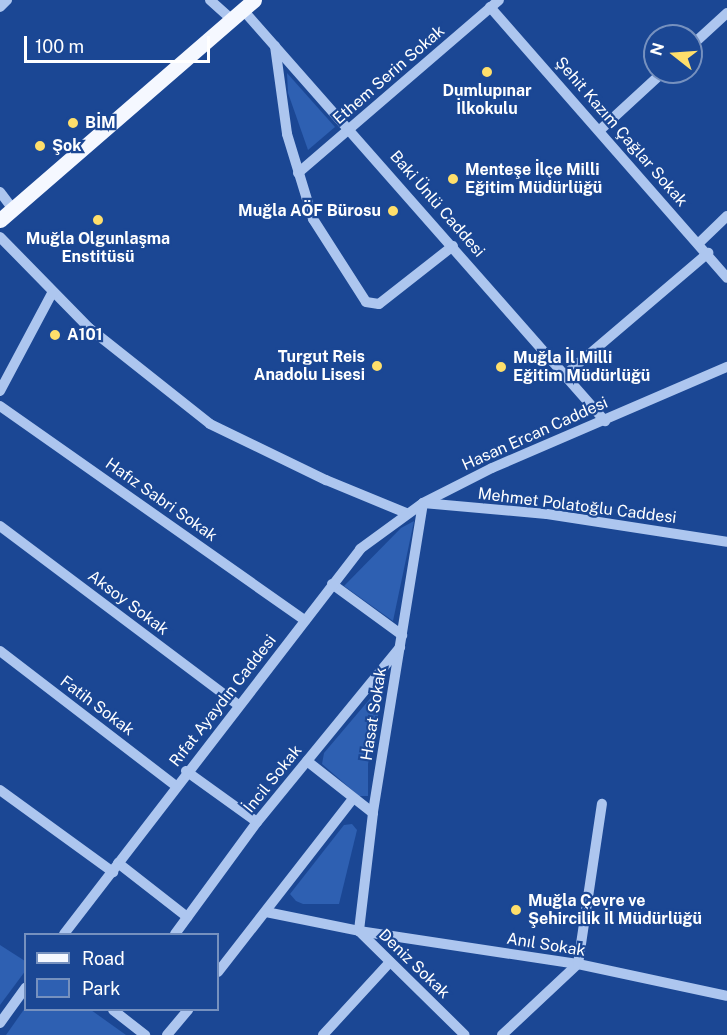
<!DOCTYPE html>
<meta charset="utf-8">
<style>
body{margin:0}
#map{position:relative;width:727px;height:1035px;overflow:hidden;background:#1b4794;font-family:"Public Sans",sans-serif}
div>[style]{position:absolute}
[style*='--x']{left:calc(var(--x)*1px);top:calc(var(--y)*1px);width:calc(var(--w)*1px);rotate:calc(var(--a)*1deg)}
.green>*{inset:0;background:#2e60b2}
.minor>*{height:10px;margin:-5px;padding:0 5px;transform-origin:5px;border-radius:5px;background:#adc6ef}
.major>*{height:15px;margin:-7.5px;padding:0 7.5px;transform-origin:7.5px;border-radius:7.5px;background:#f5f8ff}
.dots>*{width:16px;height:16px;translate:-50% -50%;box-sizing:border-box;border:3px solid #1b4794;border-radius:50%}
span{translate:-50% -50%;white-space:nowrap;text-align:center;line-height:1.15;-webkit-text-stroke:4.5px #1b4794;paint-order:stroke}
.street-label{font-size:16px;color:#fff}
.poi-label{font-size:16px;color:#fff;font-weight:700}
.left{translate:0 -50%;text-align:left}
.right{translate:-100% -50%;text-align:right}
.legend{position:absolute;left:24px;top:933px;width:195px;height:78px;box-sizing:border-box;background:#1b4794;border:2px solid #7691bf;margin:0;padding:8px 10px;list-style:none;font-size:18px;color:#fff}
.legend li{display:flex;align-items:center;gap:12px;height:30px}
.legend b{width:30px;border:2px solid #7691bf}
.north{position:absolute;left:643px;top:24px;width:60px;height:60px;box-sizing:border-box;background:#1b4794;border:2px solid #7691bf;border-radius:50%;rotate:287deg;font-size:16px;font-weight:700;line-height:24px;text-align:center;color:#fff}
.north::after{content:'';display:block;margin:auto;width:21px;height:27px;background:#ffdf6b;clip-path:polygon(50% 0,100% 100%,50% 72%,0 100%)}
.scale{position:absolute;left:24px;top:36px;width:186px;height:27px;box-sizing:border-box;border:3px solid #fff;border-top:0;padding-left:8px;font-size:18px;line-height:21px;white-space:nowrap;color:#fff;-webkit-text-stroke:4px #1b4794;paint-order:stroke}
</style>
<div id="map">
<div class="green">
<div style="clip-path:polygon(287px 73px,335px 127px,308px 150px,288px 93px)"></div>
<div style="clip-path:polygon(414px 521px,393px 621px,344px 586px,401px 528px)"></div>
<div style="clip-path:polygon(385px 681px,368px 764px,368px 796px,359px 796px,322px 764px,324px 753px)"></div>
<div style="clip-path:polygon(352px 824px,357px 830px,339px 904px,303px 904px,296px 901px,290px 894px,344px 825px)"></div>
<div style="clip-path:polygon(0 945px,25px 961px,26px 970px,0 1005px)"></div>
<div style="clip-path:polygon(25px 1008px,91px 1010px,126px 1035px,6px 1035px)"></div>
</div>
<div class="minor">
<div style="--x:210;--y:0;--w:30;--a:42"></div>
<div style="--x:0;--y:7;--w:10;--a:-45"></div>
<div style="--x:490;--y:7;--w:360;--a:48.8"></div>
<div style="--x:243;--y:10;--w:548;--a:48.63"></div>
<div style="--x:275;--y:46;--w:89;--a:82.2"></div>
<div style="--x:287;--y:134;--w:89;--a:73"></div>
<div style="--x:313;--y:219;--w:98;--a:57.4"></div>
<div style="--x:366;--y:302;--w:13;--a:9"></div>
<div style="--x:379;--y:304;--w:94;--a:-38.1"></div>
<div style="--x:691;--y:46;--w:49;--a:-42.5"></div>
<div style="--x:600;--y:130;--w:86;--a:-42.6"></div>
<div style="--x:298;--y:173;--w:265;--a:-40.7"></div>
<div style="--x:0;--y:192;--w:21;--a:53"></div>
<div style="--x:0;--y:237;--w:127;--a:45.6"></div>
<div style="--x:89;--y:328;--w:154;--a:38.4"></div>
<div style="--x:210;--y:424;--w:129;--a:25.8"></div>
<div style="--x:326;--y:480;--w:87;--a:22.4"></div>
<div style="--x:699;--y:243;--w:39;--a:-44"></div>
<div style="--x:566;--y:374;--w:187;--a:-40.4"></div>
<div style="--x:0;--y:391;--w:111;--a:-62"></div>
<div style="--x:0;--y:406;--w:373;--a:35.1"></div>
<div style="--x:423;--y:503;--w:314;--a:99.2"></div>
<div style="--x:373;--y:813;--w:119;--a:96.8"></div>
<div style="--x:359;--y:931;--w:221;--a:8.6"></div>
<div style="--x:578;--y:964;--w:152;--a:12.1"></div>
<div style="--x:423;--y:503;--w:124;--a:5.1"></div>
<div style="--x:547;--y:514;--w:182;--a:8.8"></div>
<div style="--x:0;--y:526;--w:298;--a:36.9"></div>
<div style="--x:332;--y:584;--w:87;--a:36.1"></div>
<div style="--x:0;--y:651;--w:222;--a:37.5"></div>
<div style="--x:307;--y:761;--w:84;--a:38.2"></div>
<div style="--x:186;--y:771;--w:87;--a:35.7"></div>
<div style="--x:0;--y:790;--w:140;--a:36"></div>
<div style="--x:118;--y:863;--w:88;--a:38"></div>
<div style="--x:266;--y:912;--w:95;--a:11.5"></div>
<div style="--x:359;--y:931;--w:148;--a:44.5"></div>
<div style="--x:64;--y:934;--w:486;--a:-52.4"></div>
<div style="--x:360;--y:549;--w:78;--a:-36.1"></div>
<div style="--x:423;--y:503;--w:77;--a:-26.9"></div>
<div style="--x:492;--y:468;--w:256;--a:-23.3"></div>
<div style="--x:175;--y:934;--w:139;--a:-53.8"></div>
<div style="--x:257;--y:822;--w:226;--a:-50.7"></div>
<div style="--x:218;--y:972;--w:218;--a:-52.1"></div>
<div style="--x:113;--y:1010;--w:41;--a:38"></div>
<div style="--x:0;--y:1023;--w:44;--a:-54.2"></div>
<div style="--x:167;--y:1035;--w:33;--a:-50"></div>
<div style="--x:323;--y:1035;--w:99;--a:-47.5"></div>
<div style="--x:502;--y:1035;--w:104;--a:-43.1"></div>
<div style="--x:578;--y:964;--w:162;--a:-81.5"></div>
</div>
<div class="major">
<div style="--x:0;--y:220;--w:336;--a:-40.9"></div>
</div>
<div class="dots">
<div style="left:487px;top:72px;background:#ffdf6b"></div>
<div style="left:73px;top:123px;background:#ffdf6b"></div>
<div style="left:40px;top:146px;background:#ffdf6b"></div>
<div style="left:453px;top:179px;background:#ffdf6b"></div>
<div style="left:393px;top:211px;background:#ffdf6b"></div>
<div style="left:98px;top:220px;background:#ffdf6b"></div>
<div style="left:55px;top:335px;background:#ffdf6b"></div>
<div style="left:377px;top:366px;background:#ffdf6b"></div>
<div style="left:501px;top:367px;background:#ffdf6b"></div>
<div style="left:516px;top:910px;background:#ffdf6b"></div>
</div>
<div class="street-label">
<span style="left:389px;top:75px;rotate:-41deg">Ethem Serin Sokak</span>
<span style="left:621px;top:132px;rotate:49deg">Şehit Kazım Çağlar Sokak</span>
<span style="left:437px;top:204px;rotate:49deg">Baki Ünlü Caddesi</span>
<span style="left:535px;top:434px;rotate:-24deg">Hasan Ercan Caddesi</span>
<span style="left:161px;top:500px;rotate:35deg">Hafız Sabri Sokak</span>
<span style="left:577px;top:506px;rotate:7deg">Mehmet Polatoğlu Caddesi</span>
<span style="left:128px;top:603px;rotate:37deg">Aksoy Sokak</span>
<span style="left:223px;top:701px;rotate:-52deg">Rıfat Ayaydın Caddesi</span>
<span style="left:97px;top:706px;rotate:37deg">Fatih Sokak</span>
<span style="left:374px;top:714px;rotate:-81deg">Hasat Sokak</span>
<span style="left:273px;top:779px;rotate:-51deg">İncil Sokak</span>
<span style="left:546px;top:945px;rotate:9deg">Anıl Sokak</span>
<span style="left:414px;top:964px;rotate:44deg">Deniz Sokak</span>
</div>
<div class="poi-label">
<span style="left:487px;top:100px">Dumlupınar<br>İlkokulu</span>
<span class="left" style="left:85px;top:123px">BİM</span>
<span class="left" style="left:52px;top:146px">Şok</span>
<span class="left" style="left:465px;top:179px">Menteşe İlçe Milli<br>Eğitim Müdürlüğü</span>
<span class="right" style="left:381px;top:211px">Muğla AÖF Bürosu</span>
<span style="left:98px;top:248px">Muğla Olgunlaşma<br>Enstitüsü</span>
<span class="left" style="left:67px;top:335px">A101</span>
<span class="right" style="left:365px;top:366px">Turgut Reis<br>Anadolu Lisesi</span>
<span class="left" style="left:513px;top:367px">Muğla İl Milli<br>Eğitim Müdürlüğü</span>
<span class="left" style="left:528px;top:910px">Muğla Çevre ve<br>Şehircilik İl Müdürlüğü</span>
</div>
<ul class="legend">
<li><b style="height:8px;background:#f5f8ff"></b>Road</li>
<li><b style="height:16px;background:#2e60b2"></b>Park</li>
</ul>
<div class="north">N</div>
<div class="scale">100 m</div>
</div>
